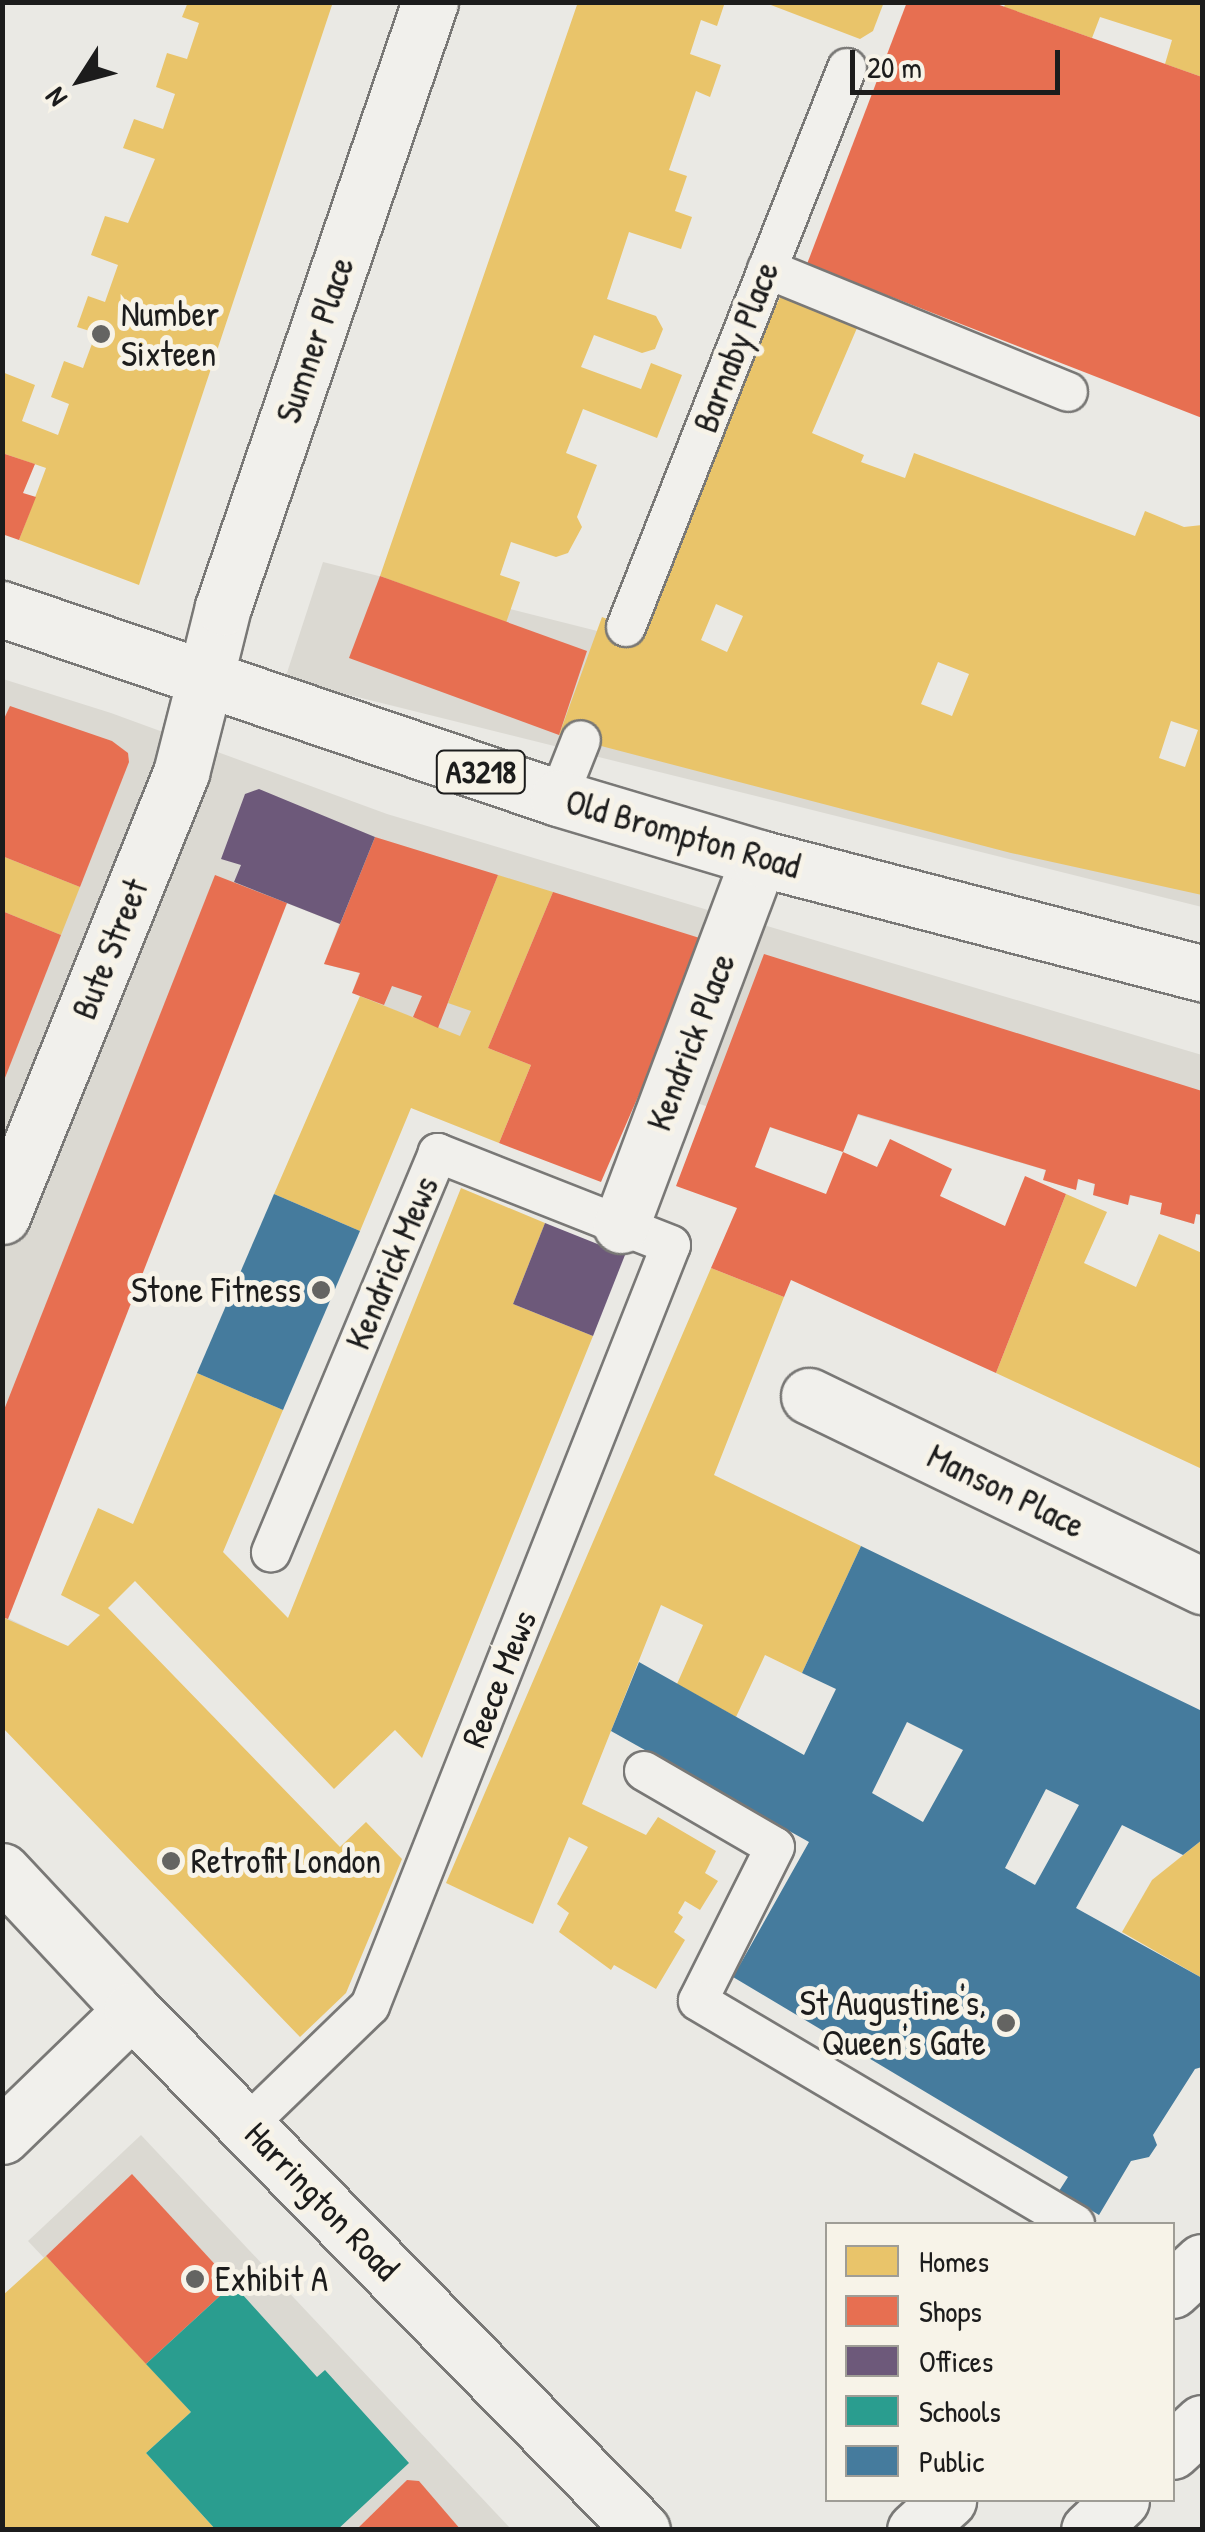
<!DOCTYPE html>
<style>
body{margin:0}
#map{position:relative;width:1205px;height:2532px;overflow:hidden;background:#eae9e4;font-family:"Patrick Hand",sans-serif}
div>[style]{position:absolute}
[style*='--x']{left:calc(var(--x)*1px);top:calc(var(--y)*1px);width:calc(var(--w)*1px);rotate:calc(var(--a)*1deg)}
.built>*{inset:0;background:#dbd9d2}
.homes>*{inset:0;background:#e9c46a}
.shops>*{inset:0;background:#e76f51}
.offices>*{inset:0;background:#6d597a}
.schools>*{inset:0;background:#2a9d8f}
.public>*{inset:0;background:#457b9d}
.roads{filter:drop-shadow(2px 0 #797876) drop-shadow(-2px 0 #797876) drop-shadow(0 2px #797876) drop-shadow(0 -2px #797876)}
.service>*{height:38px;margin:-19px;padding:0 19px;transform-origin:19px;border-radius:19px;background:#f1f0ec}
.pedestrian>*{height:55px;margin:-27.5px;padding:0 27.5px;transform-origin:27.5px;border-radius:27.5px;background:#f1f0ec}
.minor>*{height:55px;margin:-27.5px;padding:0 27.5px;transform-origin:27.5px;border-radius:27.5px;background:#f1f0ec}
.tertiary>*{height:55px;margin:-27.5px;padding:0 27.5px;transform-origin:27.5px;border-radius:27.5px;background:#f1f0ec}
.primary>*{height:55px;margin:-27.5px;padding:0 27.5px;transform-origin:27.5px;border-radius:27.5px;background:#f1f0ec}
.dots>*{width:28px;height:28px;translate:-50% -50%;box-sizing:border-box;border:5px solid #f7f3e8;border-radius:50%}
span{translate:-50% -50%;white-space:nowrap;text-align:center;line-height:1.15;-webkit-text-stroke:10px #f7f3e8;paint-order:stroke}
.shield-label span{padding:2px 8px;background:#f7f3e8;border:2px solid;border-radius:8px;-webkit-text-stroke-width:0}
.shield-label{font-size:32px;color:#1c1c1c;font-weight:700}
.poi-label{font-size:35px;color:#1c1c1c}
.left{translate:0 -50%;text-align:left}
.right{translate:-100% -50%;text-align:right}
.street-label{font-size:35px;color:#1c1c1c}
.frame{position:absolute;inset:0;border:5px solid #1c1c1c;pointer-events:none}
.legend{position:absolute;left:825px;top:2222px;width:350px;height:280px;box-sizing:border-box;background:#f7f3e8;border:2px solid #9f9d96;margin:0;padding:12px 18px;list-style:none;font-size:30px;color:#1c1c1c}
.legend li{display:flex;align-items:center;gap:20px;height:50px}
.legend b{width:50px;border:2px solid #9f9d96}
.north{position:absolute;left:30px;top:30px;width:100px;height:100px;-webkit-text-stroke:8px #f7f3e8;paint-order:stroke;rotate:234deg;font-size:28px;font-weight:700;line-height:40px;text-align:center;color:#1c1c1c}
.north::after{content:'';display:block;margin:auto;width:35px;height:45px;background:#1c1c1c;clip-path:polygon(50% 0,100% 100%,50% 72%,0 100%)}
.scale{position:absolute;left:850px;top:50px;width:210px;height:45px;box-sizing:border-box;border:5px solid #1c1c1c;border-top:0;padding-left:12px;font-size:30px;line-height:35px;white-space:nowrap;color:#1c1c1c;-webkit-text-stroke:8px #f7f3e8;paint-order:stroke}
</style>
<div id="map">
<div class="built">
<div style="clip-path:polygon(323px 562px,1202px 783px,1202px 907px,285px 679px)"></div>
<div style="clip-path:polygon(3px 679px,111px 713px,387px 814px,728px 916px,648px 1113px,352px 993px,359px 973px,324px 964px,339px 924px,286px 903px,8px 1618px,42px 1635px,3px 1708px)"></div>
<div style="clip-path:polygon(750px 921px,1202px 1055px,1202px 1215px,1196px 1214px,1194px 1224px,1160px 1214px,1162px 1203px,1131px 1195px,1128px 1205px,1093px 1195px,1094px 1184px,1079px 1179px,1076px 1190px,1043px 1180px,1045px 1170px,858px 1115px,843px 1152px,682px 1098px)"></div>
<div style="clip-path:polygon(141px 2135px,511px 2529px,299px 2529px,28px 2241px)"></div>
</div>
<div class="homes">
<div style="clip-path:polygon(188px 2px,333px 2px,139px 585px,19px 540px,46px 468px,2px 453px,2px 372px,35px 385px,22px 421px,58px 435px,69px 404px,51px 397px,64px 361px,83px 368px,96px 333px,77px 327px,88px 296px,105px 302px,118px 265px,91px 255px,105px 216px,128px 223px,155px 159px,123px 148px,134px 119px,163px 129px,175px 94px,156px 87px,167px 53px,187px 59px,199px 23px,182px 17px)"></div>
<div style="clip-path:polygon(578px 2px,725px 2px,717px 26px,701px 20px,690px 54px,721px 65px,710px 97px,696px 91px,669px 170px,687px 176px,675px 211px,692px 217px,681px 249px,629px 232px,607px 299px,656px 316px,663px 329px,655px 349px,642px 353px,594px 335px,581px 367px,641px 389px,651px 363px,682px 375px,657px 438px,583px 409px,566px 453px,597px 465px,577px 517px,582px 527px,568px 553px,556px 557px,511px 542px,500px 575px,520px 582px,506px 623px,380px 576px)"></div>
<div style="clip-path:polygon(763px 2px,884px 2px,873px 31px,860px 39px)"></div>
<div style="clip-path:polygon(1006px 2px,1202px 2px,1202px 77px,1165px 64px,1172px 40px,1100px 17px,1092px 38px,1004px 7px)"></div>
<div style="clip-path:polygon(evenodd,782px 293px,857px 328px,812px 433px,864px 455px,861px 462px,905px 478px,914px 453px,1135px 536px,1145px 511px,1184px 527px,1202px 525px,1202px 895px,1011px 853px,559px 735px,602px 617px,642px 633px,732px 400px,782px 293px,716px 604px,743px 616px,727px 652px,701px 640px,716px 604px,782px 293px,938px 662px,969px 674px,952px 716px,921px 704px,938px 662px,782px 293px,1171px 721px,1198px 730px,1185px 767px,1159px 758px,1171px 721px)"></div>
<div style="clip-path:polygon(2px 856px,80px 887px,61px 935px,2px 911px)"></div>
<div style="clip-path:polygon(498px 875px,553px 892px,488px 1048px,531px 1065px,499px 1143px,411px 1108px,360px 1231px,274px 1194px,360px 996px,460px 1036px,471px 1011px,448px 1003px)"></div>
<div style="clip-path:polygon(461px 1188px,545px 1223px,513px 1304px,593px 1336px,422px 1758px,395px 1730px,334px 1789px,135px 1581px,108px 1608px,340px 1847px,366px 1822px,402px 1859px,346px 1993px,300px 2037px,2px 1727px,2px 1617px,68px 1646px,100px 1615px,61px 1595px,98px 1508px,133px 1524px,197px 1373px,283px 1410px,223px 1552px,288px 1618px)"></div>
<div style="clip-path:polygon(1066px 1194px,1107px 1212px,1084px 1263px,1136px 1287px,1159px 1234px,1202px 1253px,1202px 1469px,996px 1373px)"></div>
<div style="clip-path:polygon(711px 1268px,784px 1297px,714px 1475px,861px 1546px,802px 1673px,765px 1655px,736px 1717px,677px 1684px,703px 1625px,661px 1605px,582px 1804px,646px 1835px,658px 1817px,716px 1851px,705px 1873px,718px 1881px,700px 1910px,685px 1901px,678px 1913px,683px 1917px,674px 1932px,685px 1940px,656px 1989px,614px 1965px,611px 1970px,559px 1932px,569px 1913px,557px 1904px,588px 1847px,569px 1837px,533px 1924px,446px 1883px)"></div>
<div style="clip-path:polygon(1202px 1840px,1202px 1978px,1122px 1932px,1152px 1880px)"></div>
<div style="clip-path:polygon(46px 2256px,191px 2412px,146px 2453px,216px 2530px,2px 2530px,2px 2296px)"></div>
</div>
<div class="shops">
<div style="clip-path:polygon(907px 2px,991px 2px,1202px 77px,1202px 418px,807px 264px)"></div>
<div style="clip-path:polygon(2px 453px,35px 464px,23px 493px,36px 497px,19px 540px,2px 534px)"></div>
<div style="clip-path:polygon(380px 576px,587px 651px,559px 735px,349px 658px)"></div>
<div style="clip-path:polygon(10px 706px,112px 741px,128px 753px,129px 762px,80px 887px,2px 856px,2px 723px)"></div>
<div style="clip-path:polygon(375px 837px,498px 875px,438px 1028px,413px 1017px,422px 996px,392px 986px,384px 1005px,352px 993px,360px 973px,324px 964px)"></div>
<div style="clip-path:polygon(215px 875px,287px 903px,8px 1619px,2px 1617px,2px 1415px)"></div>
<div style="clip-path:polygon(553px 892px,706px 940px,601px 1182px,499px 1143px,531px 1065px,488px 1048px)"></div>
<div style="clip-path:polygon(2px 911px,61px 935px,3px 1083px,2px 1083px)"></div>
<div style="clip-path:polygon(764px 954px,1202px 1091px,1202px 1215px,1196px 1214px,1194px 1224px,1160px 1214px,1162px 1203px,1130px 1195px,1128px 1205px,1093px 1195px,1095px 1184px,1078px 1179px,1076px 1190px,1043px 1180px,1046px 1170px,858px 1114px,843px 1152px,770px 1127px,755px 1167px,826px 1194px,843px 1152px,877px 1167px,890px 1139px,952px 1169px,940px 1196px,1005px 1226px,1025px 1176px,1066px 1194px,996px 1373px,791px 1280px,784px 1297px,711px 1268px,737px 1208px,676px 1186px)"></div>
<div style="clip-path:polygon(132px 2174px,233px 2284px,146px 2364px,46px 2256px)"></div>
<div style="clip-path:polygon(407px 2480px,419px 2481px,461px 2530px,356px 2530px)"></div>
</div>
<div class="offices">
<div style="clip-path:polygon(259px 789px,375px 837px,340px 924px,234px 882px,241px 865px,221px 859px,245px 794px)"></div>
<div style="clip-path:polygon(545px 1223px,625px 1255px,593px 1336px,513px 1304px)"></div>
</div>
<div class="schools">
<div style="clip-path:polygon(233px 2284px,317px 2377px,325px 2370px,409px 2463px,337px 2530px,216px 2530px,146px 2453px,191px 2412px,146px 2364px)"></div>
</div>
<div class="public">
<div style="clip-path:polygon(274px 1194px,360px 1231px,283px 1410px,197px 1373px)"></div>
<div style="clip-path:polygon(evenodd,861px 1546px,1202px 1711px,1202px 1840px,1183px 1855px,1122px 1825px,1076px 1908px,1202px 1978px,1202px 2067px,1195px 2069px,1153px 2135px,1157px 2145px,1149px 2157px,1131px 2161px,1099px 2215px,1059px 2191px,1068px 2177px,733px 1977px,809px 1842px,611px 1731px,639px 1662px,804px 1755px,836px 1689px,802px 1673px,861px 1546px,907px 1722px,963px 1750px,923px 1822px,872px 1793px,907px 1722px,861px 1546px,1046px 1789px,1079px 1805px,1035px 1885px,1005px 1868px,1046px 1789px)"></div>
</div>
<div class="roads">
<div class="service">
<div style="--x:767;--y:269;--w:325;--a:22.2"></div>
<div style="--x:626;--y:627;--w:601;--a:-68.43"></div>
<div style="--x:558;--y:798;--w:62;--a:-68.4"></div>
<div style="--x:644;--y:1771;--w:151;--a:30.1"></div>
<div style="--x:775;--y:1847;--w:172;--a:116.6"></div>
<div style="--x:698;--y:2001;--w:438;--a:30.6"></div>
<div style="--x:247;--y:2125;--w:171;--a:-44.1"></div>
<div style="--x:370;--y:2006;--w:818;--a:-68.42"></div>
<div style="--x:671;--y:1245;--w:251;--a:-158.5"></div>
<div style="--x:438;--y:1153;--w:433;--a:112.7"></div>
</div>
<div class="pedestrian">
<div style="--x:2;--y:1216;--w:478;--a:-68"></div>
<div style="--x:181;--y:773;--w:97;--a:-75.7"></div>
<div style="--x:621;--y:1225;--w:392;--a:-69.4"></div>
</div>
<div class="minor">
<div style="--x:205;--y:679;--w:74;--a:-76"></div>
<div style="--x:223;--y:607;--w:639;--a:-71.11"></div>
<div style="--x:809;--y:1396;--w:437;--a:25.8"></div>
<div style="--x:2;--y:2136;--w:181;--a:-44.1"></div>
</div>
<div class="tertiary">
<div style="--x:2;--y:1871;--w:190;--a:46.9"></div>
<div style="--x:132;--y:2010;--w:728;--a:45.56"></div>
<div style="--x:1172;--y:2290;--w:41;--a:-43"></div>
<div style="--x:1172;--y:2451;--w:41;--a:-43"></div>
<div style="--x:915;--y:2530;--w:45;--a:-42.3"></div>
<div style="--x:1089;--y:2530;--w:44;--a:-43.2"></div>
</div>
<div class="primary">
<div style="--x:2;--y:609;--w:587;--a:18.77"></div>
<div style="--x:558;--y:798;--w:210;--a:16.6"></div>
<div style="--x:759;--y:858;--w:458;--a:14.6"></div>
</div>
</div>
<div class="dots">
<div style="left:101px;top:334px;background:#646462"></div>
<div style="left:321px;top:1290px;background:#646462"></div>
<div style="left:171px;top:1861px;background:#646462"></div>
<div style="left:1006px;top:2023px;background:#646462"></div>
<div style="left:195px;top:2279px;background:#646462"></div>
</div>
<div class="shield-label">
<span style="left:481px;top:772px">A3218</span>
</div>
<div class="poi-label">
<span class="left" style="left:121px;top:334px">Number<br>Sixteen</span>
<span class="right" style="left:301px;top:1290px">Stone Fitness</span>
<span class="left" style="left:191px;top:1861px">Retrofit London</span>
<span class="right" style="left:986px;top:2023px">St Augustine's,<br>Queen's Gate</span>
<span class="left" style="left:215px;top:2279px">Exhibit A</span>
</div>
<div class="street-label">
<span style="left:315px;top:340px;rotate:-71deg">Sumner Place</span>
<span style="left:736px;top:347px;rotate:-69deg">Barnaby Place</span>
<span style="left:683px;top:834px;rotate:16deg">Old Brompton Road</span>
<span style="left:110px;top:949px;rotate:-68deg">Bute Street</span>
<span style="left:691px;top:1042px;rotate:-69deg">Kendrick Place</span>
<span style="left:392px;top:1263px;rotate:-67deg">Kendrick Mews</span>
<span style="left:1006px;top:1491px;rotate:26deg">Manson Place</span>
<span style="left:499px;top:1679px;rotate:-68deg">Reece Mews</span>
<span style="left:322px;top:2201px;rotate:46deg">Harrington Road</span>
</div>
<div class="frame"></div>
<ul class="legend">
<li><b style="height:28px;background:#e9c46a"></b>Homes</li>
<li><b style="height:28px;background:#e76f51"></b>Shops</li>
<li><b style="height:28px;background:#6d597a"></b>Offices</li>
<li><b style="height:28px;background:#2a9d8f"></b>Schools</li>
<li><b style="height:28px;background:#457b9d"></b>Public</li>
</ul>
<div class="north">N</div>
<div class="scale">20 m</div>
</div>
